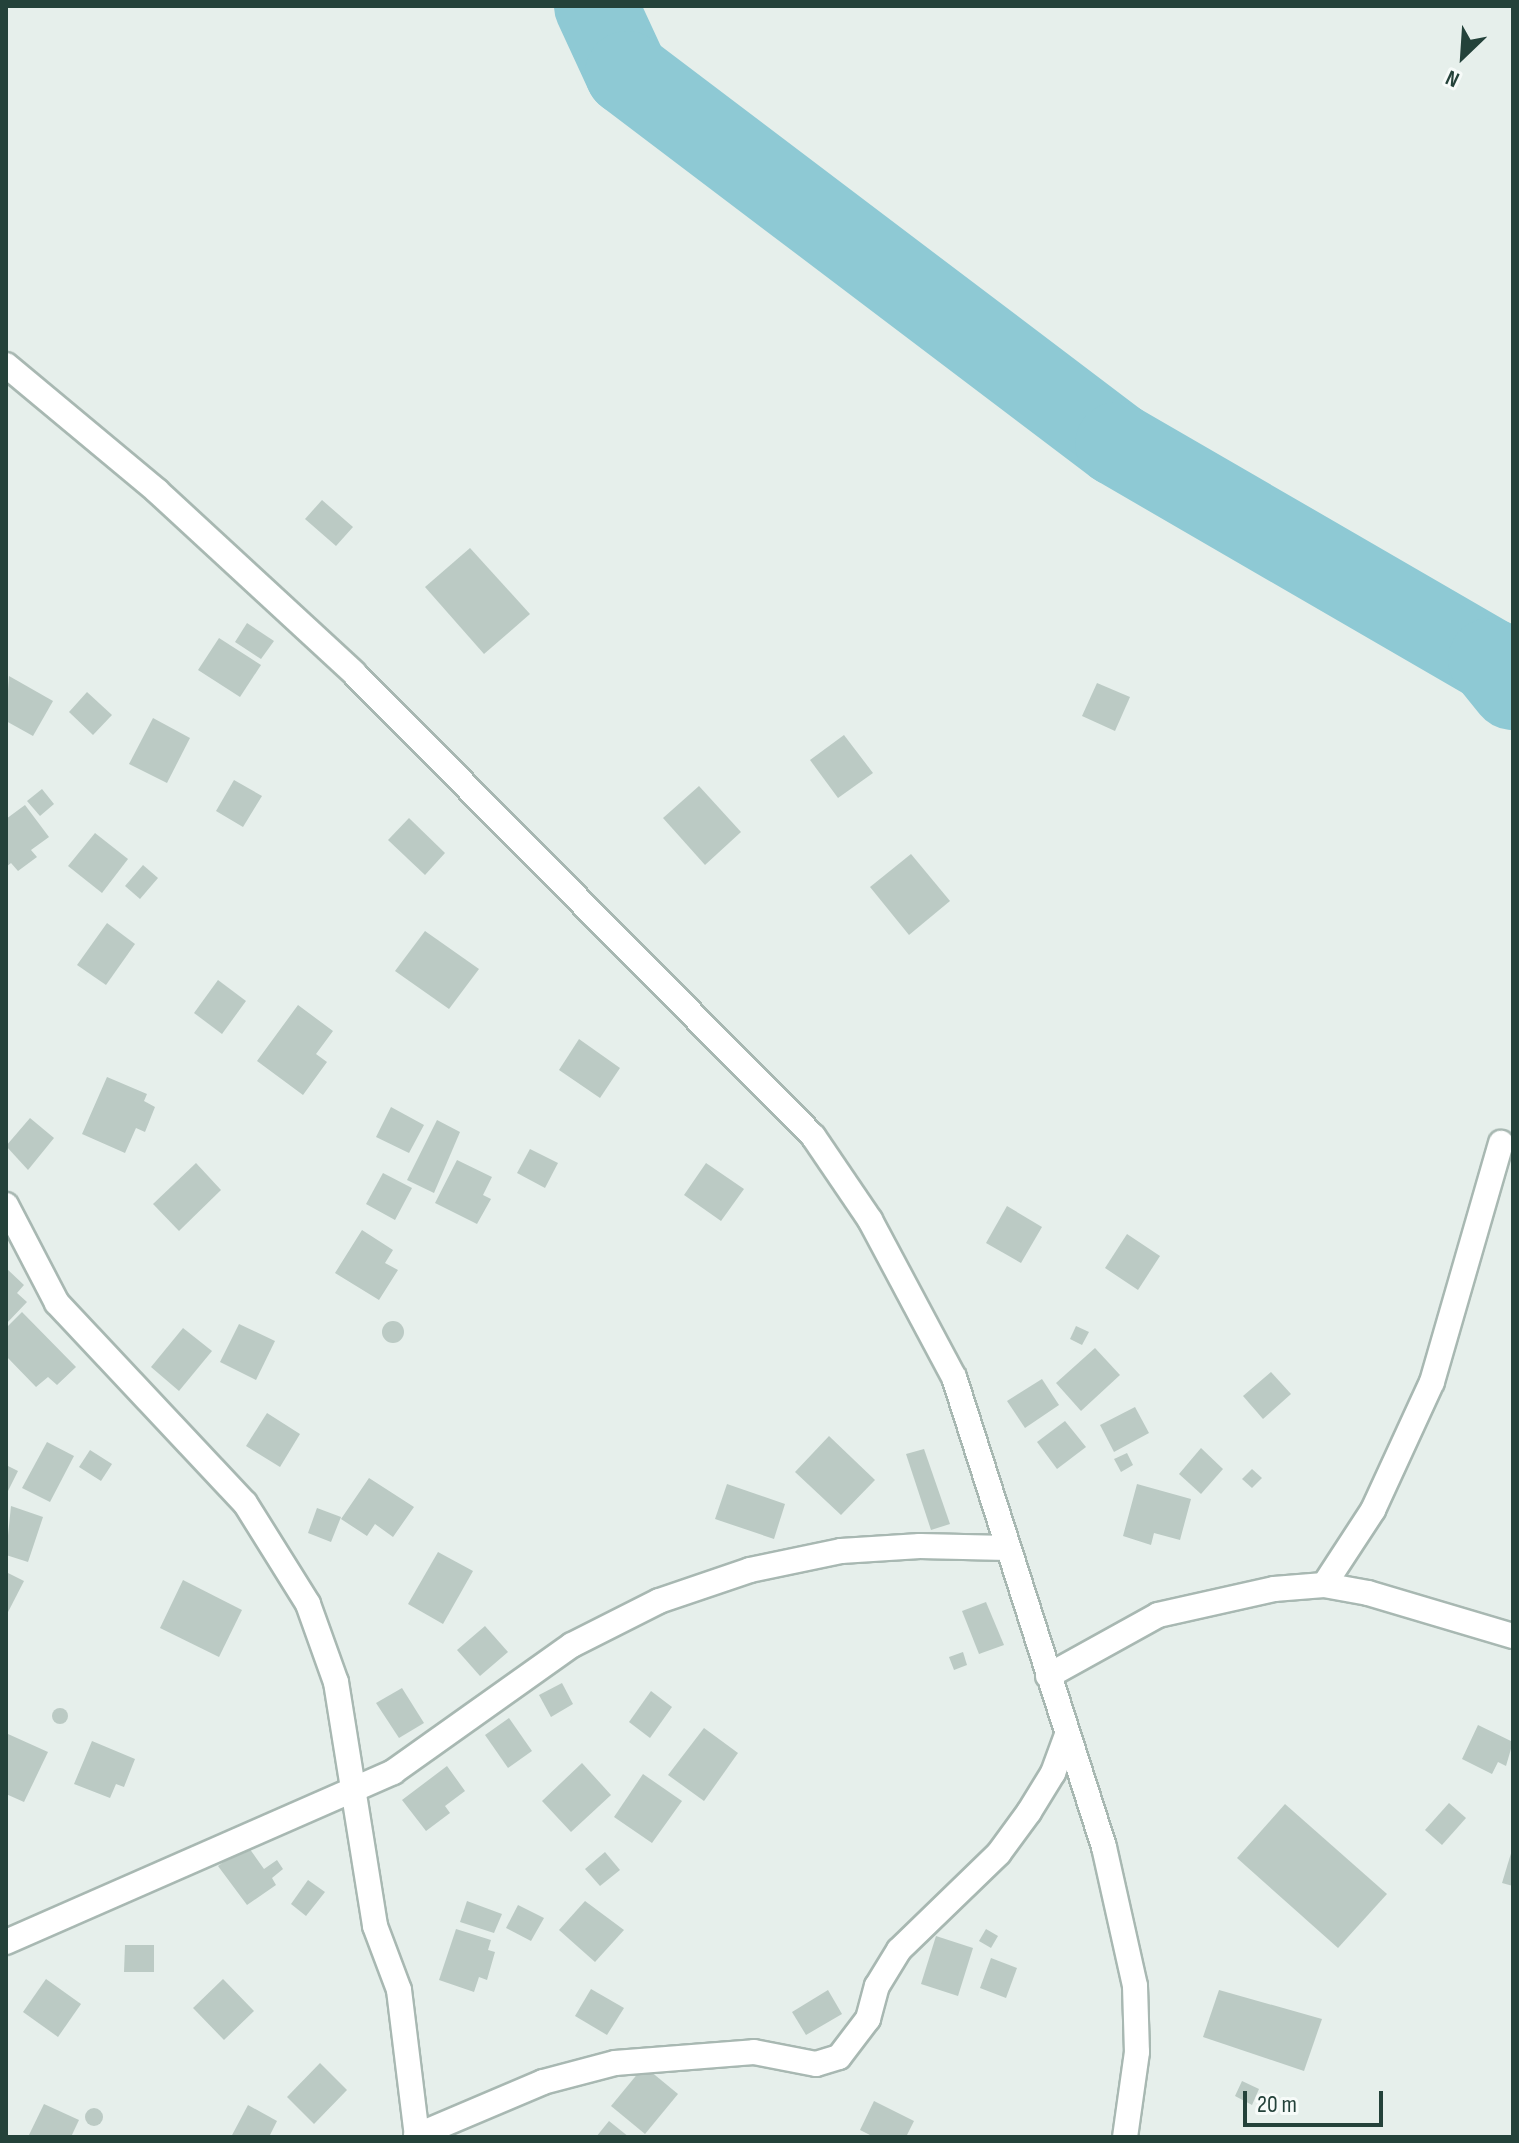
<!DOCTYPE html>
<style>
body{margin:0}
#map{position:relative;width:1519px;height:2143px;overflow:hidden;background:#e6efeb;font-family:"Sofia Sans Condensed",sans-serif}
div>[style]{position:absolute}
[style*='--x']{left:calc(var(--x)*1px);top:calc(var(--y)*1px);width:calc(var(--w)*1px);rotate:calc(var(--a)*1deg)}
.river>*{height:84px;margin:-42px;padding:0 42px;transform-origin:42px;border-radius:42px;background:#8ec9d4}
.building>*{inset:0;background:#bbcac4}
.round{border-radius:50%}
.roads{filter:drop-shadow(2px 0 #a8b8b2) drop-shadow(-2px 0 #a8b8b2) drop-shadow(0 2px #a8b8b2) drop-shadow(0 -2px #a8b8b2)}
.minor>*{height:24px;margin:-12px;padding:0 12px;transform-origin:12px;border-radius:12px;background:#fff}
span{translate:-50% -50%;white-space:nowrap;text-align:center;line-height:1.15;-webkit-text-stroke:6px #f7fbf9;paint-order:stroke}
.frame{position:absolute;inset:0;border:8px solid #24423a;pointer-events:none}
.north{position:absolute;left:1423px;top:16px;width:80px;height:80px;-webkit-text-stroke:6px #f7fbf9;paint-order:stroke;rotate:205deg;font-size:22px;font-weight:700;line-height:32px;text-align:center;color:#24423a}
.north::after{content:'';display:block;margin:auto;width:28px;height:36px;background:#24423a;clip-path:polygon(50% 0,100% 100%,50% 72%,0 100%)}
.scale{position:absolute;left:1243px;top:2091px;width:140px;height:36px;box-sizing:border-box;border:4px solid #24423a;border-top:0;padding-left:10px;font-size:24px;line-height:28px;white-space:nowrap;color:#24423a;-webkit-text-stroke:6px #f7fbf9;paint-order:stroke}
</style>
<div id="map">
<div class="river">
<div style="--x:596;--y:6;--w:74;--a:65.2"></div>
<div style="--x:627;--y:73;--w:615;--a:37.13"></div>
<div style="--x:1117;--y:444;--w:431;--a:30.1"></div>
<div style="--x:1490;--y:660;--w:36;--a:51"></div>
</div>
<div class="building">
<div style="clip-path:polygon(322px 500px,353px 527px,336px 546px,305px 519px)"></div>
<div style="clip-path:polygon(470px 548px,530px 614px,484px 654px,425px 587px)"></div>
<div style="clip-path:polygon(247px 623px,274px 641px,261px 659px,235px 642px)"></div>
<div style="clip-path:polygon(219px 638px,261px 665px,240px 697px,198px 670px)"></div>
<div style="clip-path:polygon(9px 676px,53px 701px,33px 736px,6px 721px)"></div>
<div style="clip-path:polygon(1097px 683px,1130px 697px,1115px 731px,1082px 716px)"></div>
<div style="clip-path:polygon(87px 692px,112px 715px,93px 735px,69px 712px)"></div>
<div style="clip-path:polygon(153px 718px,190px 738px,167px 783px,129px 764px)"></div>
<div style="clip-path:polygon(844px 735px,873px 773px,838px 798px,810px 760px)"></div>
<div style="clip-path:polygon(234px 780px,262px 796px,243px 827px,216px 811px)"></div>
<div style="clip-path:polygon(699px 786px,741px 832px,705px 865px,663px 818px)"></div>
<div style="clip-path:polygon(42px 789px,54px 804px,40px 816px,27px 801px)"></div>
<div style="clip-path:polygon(25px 805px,49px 837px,31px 850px,37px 857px,18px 871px,11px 863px,6px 867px,6px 819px)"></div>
<div style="clip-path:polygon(409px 818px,445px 853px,425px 875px,388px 840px)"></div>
<div style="clip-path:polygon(95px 833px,128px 859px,102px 893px,68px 866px)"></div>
<div style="clip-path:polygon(911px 854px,950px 901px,909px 935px,870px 887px)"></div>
<div style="clip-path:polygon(143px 865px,158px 878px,140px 899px,125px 886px)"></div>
<div style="clip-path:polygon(107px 923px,135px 944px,106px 985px,77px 965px)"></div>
<div style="clip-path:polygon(425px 931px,479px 969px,449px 1009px,395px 971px)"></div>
<div style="clip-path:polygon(218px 980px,246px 1001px,222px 1034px,194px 1013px)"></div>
<div style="clip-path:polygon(298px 1005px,333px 1031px,316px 1054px,327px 1062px,303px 1095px,257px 1061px)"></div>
<div style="clip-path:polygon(579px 1039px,620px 1068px,600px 1098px,559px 1070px)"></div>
<div style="clip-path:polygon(107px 1077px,147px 1094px,144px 1101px,155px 1107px,145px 1132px,136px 1128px,125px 1153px,82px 1134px)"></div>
<div style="clip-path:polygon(391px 1107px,424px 1125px,409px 1153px,376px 1137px)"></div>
<div style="clip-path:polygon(30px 1118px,54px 1138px,28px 1170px,6px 1146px)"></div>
<div style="clip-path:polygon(437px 1120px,460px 1132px,434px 1193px,407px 1180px)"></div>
<div style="clip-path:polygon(530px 1149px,558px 1163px,545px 1188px,517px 1173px)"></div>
<div style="clip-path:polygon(457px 1160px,492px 1177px,483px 1195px,491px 1199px,477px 1224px,435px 1203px)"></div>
<div style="clip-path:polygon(196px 1163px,221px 1190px,179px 1231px,153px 1204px)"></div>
<div style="clip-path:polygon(706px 1163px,744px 1189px,721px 1221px,684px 1195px)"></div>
<div style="clip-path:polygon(383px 1173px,412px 1188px,395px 1220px,366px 1204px)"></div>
<div style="clip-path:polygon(1007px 1206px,1042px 1227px,1021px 1263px,986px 1243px)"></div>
<div style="clip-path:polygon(362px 1230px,393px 1250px,385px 1263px,398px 1270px,379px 1300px,335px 1273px)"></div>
<div style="clip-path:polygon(1127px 1234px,1160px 1256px,1138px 1290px,1105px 1268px)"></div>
<div style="clip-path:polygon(6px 1268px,24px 1285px,17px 1293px,27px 1302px,6px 1324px)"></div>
<div style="clip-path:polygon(22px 1312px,76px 1367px,57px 1385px,48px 1377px,36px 1387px,6px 1356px,6px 1328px)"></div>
<div class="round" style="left:382px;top:1321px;width:22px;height:22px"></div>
<div style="clip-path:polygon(239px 1324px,275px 1341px,256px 1380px,220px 1362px)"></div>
<div style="clip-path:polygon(1076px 1326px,1089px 1332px,1082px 1345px,1070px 1339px)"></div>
<div style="clip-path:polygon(183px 1328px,212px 1351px,179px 1391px,151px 1367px)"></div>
<div style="clip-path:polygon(1095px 1348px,1120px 1375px,1081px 1411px,1056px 1383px)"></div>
<div style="clip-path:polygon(1271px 1372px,1291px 1394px,1263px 1419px,1243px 1396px)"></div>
<div style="clip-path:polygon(1042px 1379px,1059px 1405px,1025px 1428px,1007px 1401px)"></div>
<div style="clip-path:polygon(1135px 1407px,1149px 1433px,1114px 1452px,1100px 1425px)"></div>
<div style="clip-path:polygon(267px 1413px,300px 1434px,280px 1467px,246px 1446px)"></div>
<div style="clip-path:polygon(1065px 1421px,1086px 1447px,1057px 1469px,1037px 1442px)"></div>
<div style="clip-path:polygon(829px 1436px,875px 1480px,841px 1515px,795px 1472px)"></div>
<div style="clip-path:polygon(47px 1442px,74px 1456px,50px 1502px,22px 1488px)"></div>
<div style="clip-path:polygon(1201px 1448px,1223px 1469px,1201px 1494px,1179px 1474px)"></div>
<div style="clip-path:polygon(924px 1449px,950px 1524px,931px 1530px,906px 1454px)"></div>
<div style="clip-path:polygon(90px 1450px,112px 1464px,101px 1481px,79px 1467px)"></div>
<div style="clip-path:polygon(1127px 1453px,1133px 1465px,1121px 1472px,1114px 1459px)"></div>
<div style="clip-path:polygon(6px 1465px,18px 1471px,6px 1495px)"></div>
<div style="clip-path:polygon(1252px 1469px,1262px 1478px,1252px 1488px,1242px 1479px)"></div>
<div style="clip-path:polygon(369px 1478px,414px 1507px,393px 1537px,375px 1524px,367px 1536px,341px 1519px)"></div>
<div style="clip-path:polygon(727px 1484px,785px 1504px,774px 1539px,715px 1519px)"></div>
<div style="clip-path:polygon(1137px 1484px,1191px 1499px,1180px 1540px,1154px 1533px,1151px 1545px,1123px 1536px)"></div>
<div style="clip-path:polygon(11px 1506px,43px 1517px,28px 1562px,6px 1555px)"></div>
<div style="clip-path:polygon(317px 1508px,341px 1517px,331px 1542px,308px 1533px)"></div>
<div style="clip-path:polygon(438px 1552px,473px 1571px,443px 1624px,408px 1604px)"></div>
<div style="clip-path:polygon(6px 1572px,24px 1581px,6px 1616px)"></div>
<div style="clip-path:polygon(183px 1580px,242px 1610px,219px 1657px,160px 1628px)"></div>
<div style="clip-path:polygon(986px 1602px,1004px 1645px,979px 1654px,962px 1611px)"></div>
<div style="clip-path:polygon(485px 1626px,508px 1652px,480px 1676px,457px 1650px)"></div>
<div style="clip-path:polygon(963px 1652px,967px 1665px,954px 1670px,949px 1657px)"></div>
<div style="clip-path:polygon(562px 1683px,573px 1704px,551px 1717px,539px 1695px)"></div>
<div style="clip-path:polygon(402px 1688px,424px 1723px,399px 1738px,376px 1703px)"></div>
<div style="clip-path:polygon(651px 1691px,672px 1707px,650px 1738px,629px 1722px)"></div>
<div class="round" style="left:52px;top:1708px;width:16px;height:16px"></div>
<div style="clip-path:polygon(509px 1718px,532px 1751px,508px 1768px,485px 1735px)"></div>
<div style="clip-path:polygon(1478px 1725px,1513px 1742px,1506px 1766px,1498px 1762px,1492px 1774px,1462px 1759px)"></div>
<div style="clip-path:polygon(704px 1728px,738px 1753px,704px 1801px,668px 1775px)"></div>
<div style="clip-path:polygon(8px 1734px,48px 1752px,24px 1802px,6px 1794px)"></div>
<div style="clip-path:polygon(92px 1741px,135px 1759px,124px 1787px,116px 1784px,110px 1798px,74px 1784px)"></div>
<div style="clip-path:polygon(582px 1763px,611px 1795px,571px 1832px,542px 1801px)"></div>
<div style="clip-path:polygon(447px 1766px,465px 1791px,445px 1806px,450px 1813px,426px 1831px,402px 1800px)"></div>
<div style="clip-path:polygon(643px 1774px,682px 1801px,652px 1843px,614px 1817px)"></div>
<div style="clip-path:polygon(1449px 1803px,1466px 1818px,1442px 1845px,1425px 1830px)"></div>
<div style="clip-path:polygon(1285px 1804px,1387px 1894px,1338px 1948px,1237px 1858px)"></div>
<div style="clip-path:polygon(247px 1845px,264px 1869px,277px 1860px,283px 1869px,272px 1878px,276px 1885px,247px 1905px,218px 1866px)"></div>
<div style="clip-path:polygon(1512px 1850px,1513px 1850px,1513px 1886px,1502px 1883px)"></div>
<div style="clip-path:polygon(605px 1852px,620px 1870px,600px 1886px,585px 1869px)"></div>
<div style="clip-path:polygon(308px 1880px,325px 1892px,306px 1916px,291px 1904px)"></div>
<div style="clip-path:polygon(467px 1901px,502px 1914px,494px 1933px,460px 1922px)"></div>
<div style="clip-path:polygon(585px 1901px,624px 1930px,595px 1962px,559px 1930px)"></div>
<div style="clip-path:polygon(518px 1905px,544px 1918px,531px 1941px,506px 1928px)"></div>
<div style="clip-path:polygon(456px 1929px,491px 1940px,488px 1950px,495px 1952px,487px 1980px,479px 1977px,474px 1992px,439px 1980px)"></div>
<div style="clip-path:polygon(986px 1929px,998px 1936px,991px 1948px,979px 1941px)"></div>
<div style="clip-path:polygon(936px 1936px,973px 1948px,958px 1996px,921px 1984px)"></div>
<div style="clip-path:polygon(125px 1945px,154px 1945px,154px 1972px,124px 1972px)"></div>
<div style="clip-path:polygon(991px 1958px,1017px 1968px,1006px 1998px,980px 1988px)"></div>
<div style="clip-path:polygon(46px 1979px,81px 2004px,58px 2037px,23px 2012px)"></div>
<div style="clip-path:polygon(223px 1979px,254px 2011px,224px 2040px,193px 2008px)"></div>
<div style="clip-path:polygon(591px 1989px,624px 2008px,607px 2035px,575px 2016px)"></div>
<div style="clip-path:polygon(828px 1990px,842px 2014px,806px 2035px,792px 2012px)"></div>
<div style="clip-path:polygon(1219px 1990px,1322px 2019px,1304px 2071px,1203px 2037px)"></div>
<div style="clip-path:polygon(320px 2063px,347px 2090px,314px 2124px,287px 2097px)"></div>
<div style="clip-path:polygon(644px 2066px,678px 2094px,645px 2134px,611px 2106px)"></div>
<div style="clip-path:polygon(1242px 2081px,1259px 2089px,1252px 2105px,1235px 2096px)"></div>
<div style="clip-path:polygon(874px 2101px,914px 2121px,906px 2137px,874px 2137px,860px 2130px)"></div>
<div style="clip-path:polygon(44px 2104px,79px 2120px,71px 2137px,28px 2137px)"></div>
<div style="clip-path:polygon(248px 2105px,277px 2121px,269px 2137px,231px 2137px)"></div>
<div class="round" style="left:85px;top:2108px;width:18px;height:18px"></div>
<div style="clip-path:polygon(609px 2121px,629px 2137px,596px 2137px)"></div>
</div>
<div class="roads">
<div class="minor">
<div style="--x:6;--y:365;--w:197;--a:39.8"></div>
<div style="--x:157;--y:491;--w:268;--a:42.7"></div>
<div style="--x:354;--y:673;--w:652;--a:45.25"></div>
<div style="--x:813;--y:1136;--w:102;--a:55.8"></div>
<div style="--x:870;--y:1220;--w:178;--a:61.9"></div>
<div style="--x:954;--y:1377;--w:493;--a:72.3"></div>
<div style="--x:1104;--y:1847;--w:142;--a:77.4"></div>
<div style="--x:1135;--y:1986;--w:66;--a:88.3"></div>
<div style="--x:1137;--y:2052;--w:86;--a:98"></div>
<div style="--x:6;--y:1205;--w:110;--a:62.5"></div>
<div style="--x:57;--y:1303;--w:274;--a:46.8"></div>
<div style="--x:245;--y:1503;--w:119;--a:58"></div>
<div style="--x:308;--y:1604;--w:83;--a:70.3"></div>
<div style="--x:336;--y:1682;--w:247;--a:80.9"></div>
<div style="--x:375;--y:1926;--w:68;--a:69.4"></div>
<div style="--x:399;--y:1990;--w:148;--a:83"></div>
<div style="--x:1324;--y:1585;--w:90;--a:-56.8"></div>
<div style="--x:1373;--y:1510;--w:141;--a:-65.3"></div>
<div style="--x:1432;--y:1382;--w:249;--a:-73.9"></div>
<div style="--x:1048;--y:1676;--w:126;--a:-29"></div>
<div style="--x:1158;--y:1615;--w:119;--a:-12.6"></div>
<div style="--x:1274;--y:1589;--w:50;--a:-4.6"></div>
<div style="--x:1324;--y:1585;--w:45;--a:10.3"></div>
<div style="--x:1368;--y:1593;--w:151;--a:16.5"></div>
<div style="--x:6;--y:1942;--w:423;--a:-23.7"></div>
<div style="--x:393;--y:1772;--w:219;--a:-35.4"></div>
<div style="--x:572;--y:1645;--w:97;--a:-26.8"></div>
<div style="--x:659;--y:1601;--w:96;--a:-18.8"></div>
<div style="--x:750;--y:1570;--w:93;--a:-11.8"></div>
<div style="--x:841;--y:1551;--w:79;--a:-3.6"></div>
<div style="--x:920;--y:1546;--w:87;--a:1.3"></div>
<div style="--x:416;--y:2136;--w:138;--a:-23"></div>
<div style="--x:543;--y:2082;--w:74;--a:-14.8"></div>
<div style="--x:615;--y:2063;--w:139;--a:-4.5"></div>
<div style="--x:754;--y:2052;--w:63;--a:11"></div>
<div style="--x:816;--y:2064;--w:24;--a:-17"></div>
<div style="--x:839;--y:2057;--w:48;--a:-52.7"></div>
<div style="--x:868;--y:2019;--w:34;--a:-75"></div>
<div style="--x:877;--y:1986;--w:42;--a:-58.6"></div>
<div style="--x:899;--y:1950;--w:139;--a:-44.1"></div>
<div style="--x:999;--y:1853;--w:51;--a:-53.8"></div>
<div style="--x:1029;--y:1812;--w:46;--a:-58.4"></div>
<div style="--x:1053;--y:1773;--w:40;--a:-69.8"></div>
</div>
</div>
<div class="frame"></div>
<div class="north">N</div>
<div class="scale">20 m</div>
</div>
